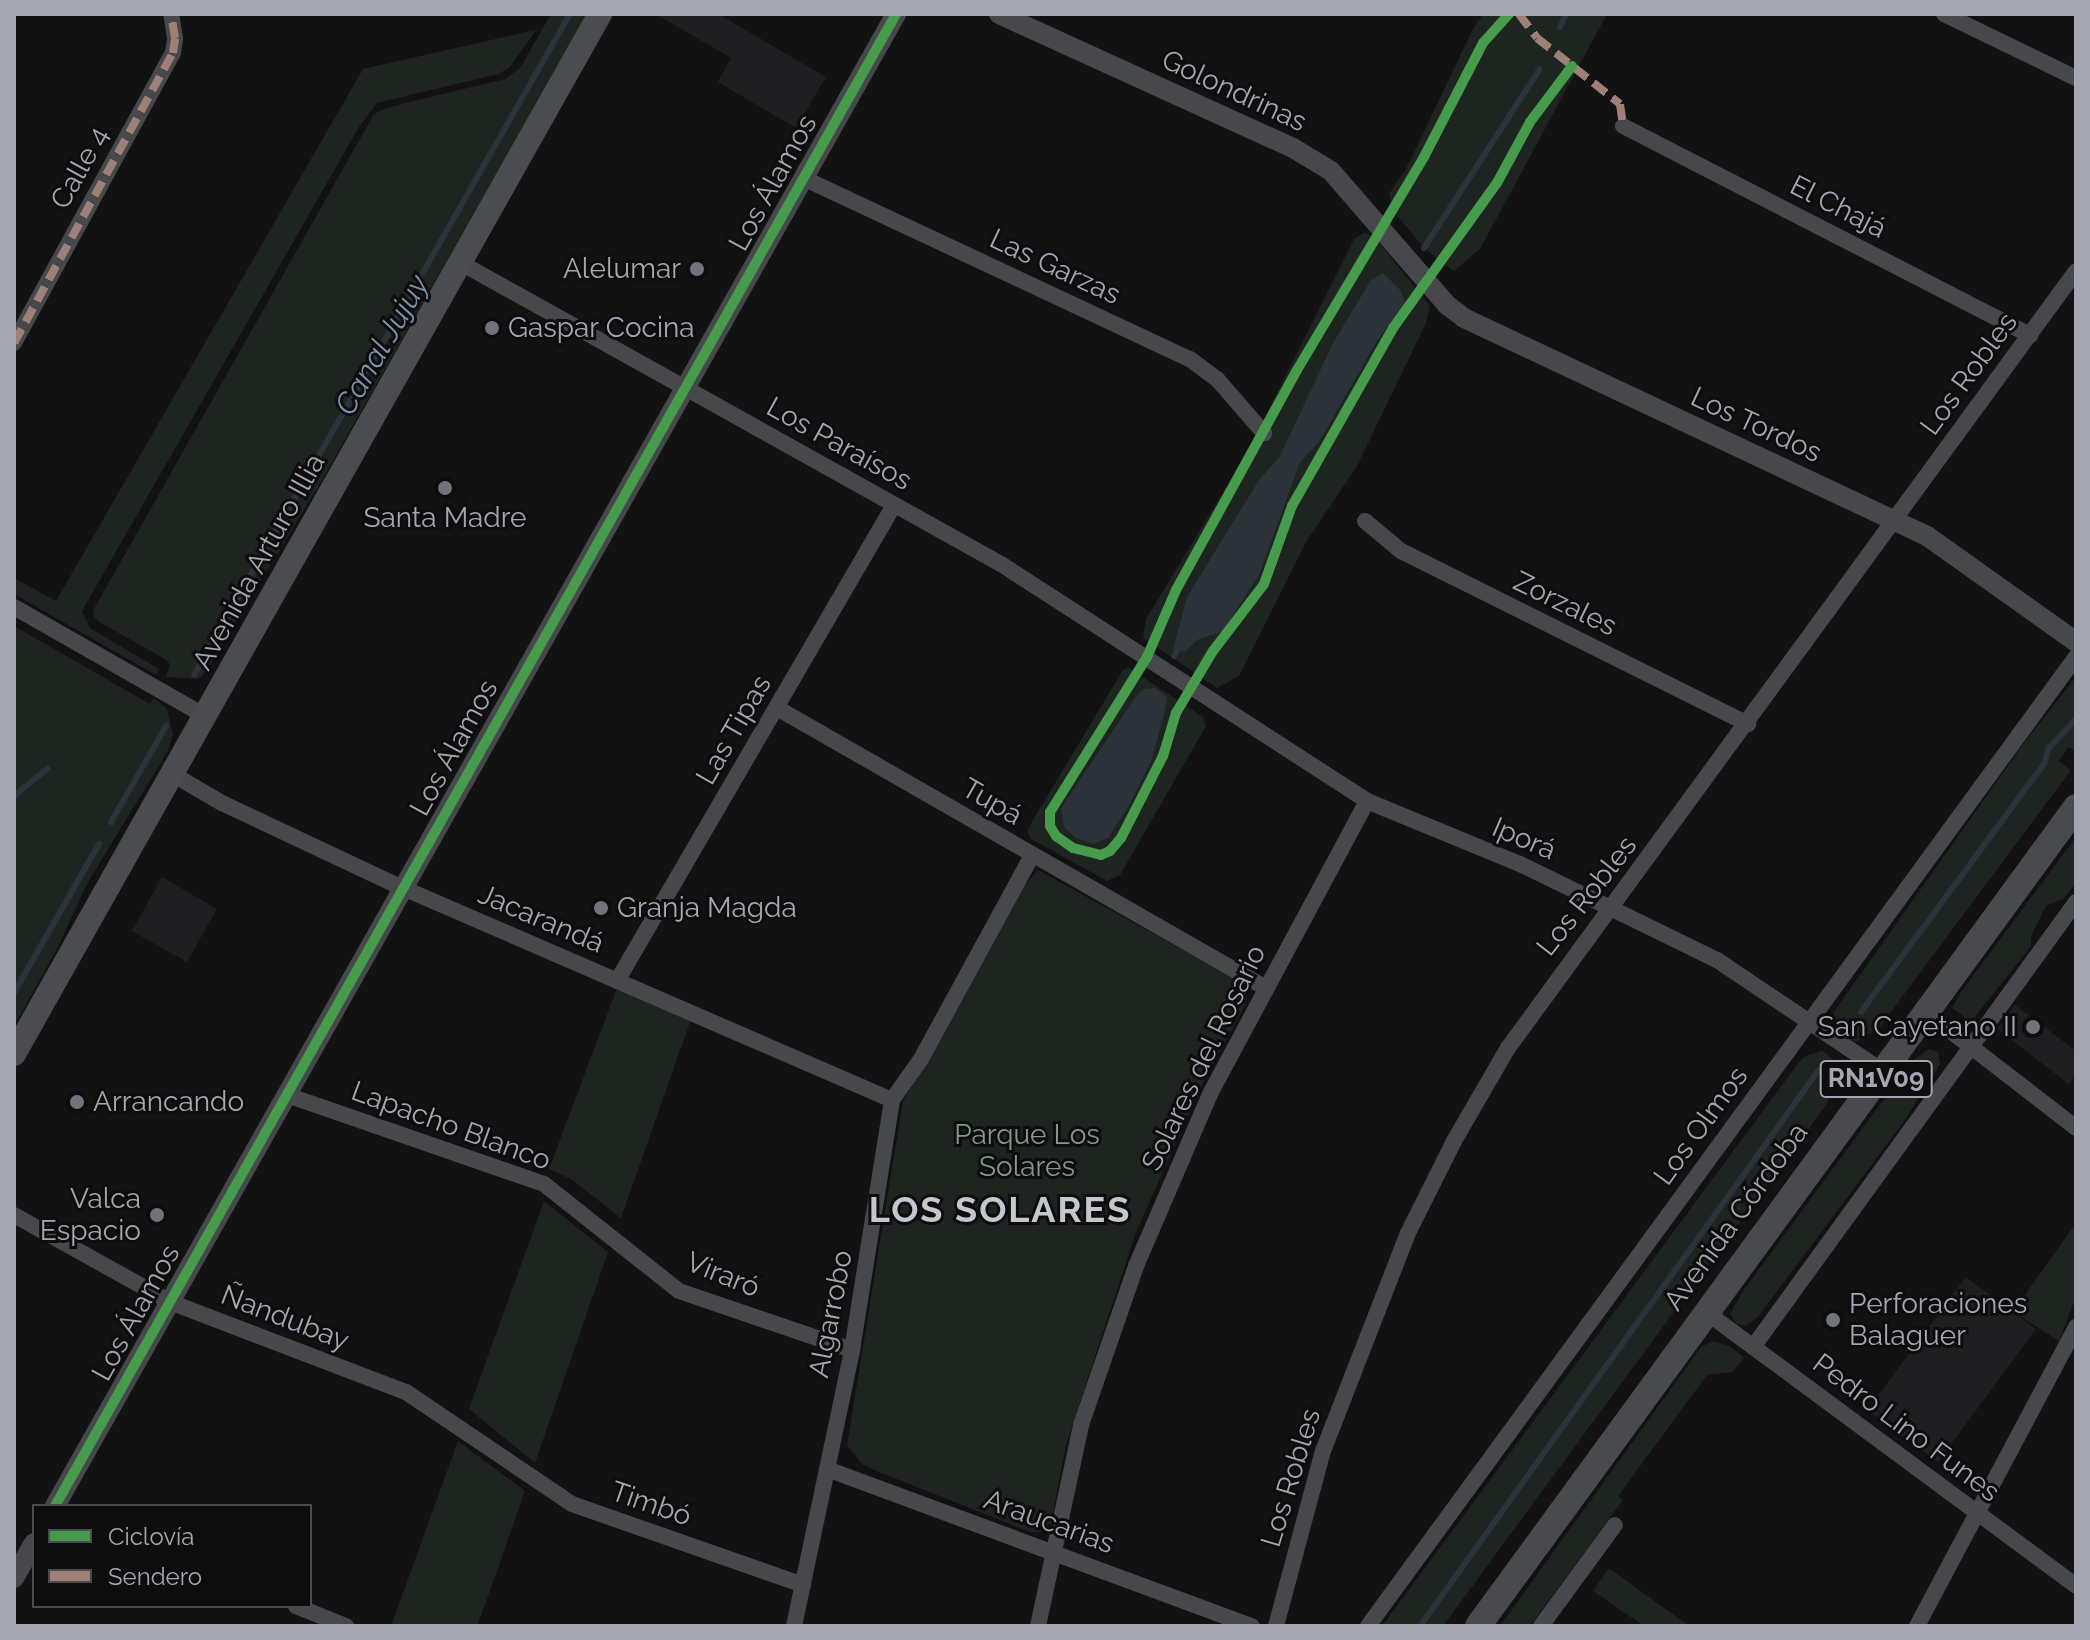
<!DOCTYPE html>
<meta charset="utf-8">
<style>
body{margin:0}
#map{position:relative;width:2090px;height:1640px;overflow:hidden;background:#121213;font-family:Raleway,sans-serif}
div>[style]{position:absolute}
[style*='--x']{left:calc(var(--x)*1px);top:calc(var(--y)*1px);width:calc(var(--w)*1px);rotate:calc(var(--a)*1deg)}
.built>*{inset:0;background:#1f1f21}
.green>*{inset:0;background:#1e2420}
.water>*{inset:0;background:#2b3239}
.stream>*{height:6px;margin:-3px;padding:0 3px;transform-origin:3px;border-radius:3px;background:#2b3239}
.minor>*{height:16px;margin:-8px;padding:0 8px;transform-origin:8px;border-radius:8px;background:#47484b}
.tertiary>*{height:20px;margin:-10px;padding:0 10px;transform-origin:10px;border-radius:10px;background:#47484b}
.secondary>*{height:24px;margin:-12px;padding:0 12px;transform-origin:12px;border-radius:12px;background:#4b4c4f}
.primary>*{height:26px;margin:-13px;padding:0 13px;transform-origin:13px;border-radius:13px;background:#494a4d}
.quiet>*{height:8px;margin-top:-4px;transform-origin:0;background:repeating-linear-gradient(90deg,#9e8076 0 16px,transparent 0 24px)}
.cycleway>*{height:10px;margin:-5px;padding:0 5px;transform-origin:5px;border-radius:5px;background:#469c4c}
.dots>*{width:22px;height:22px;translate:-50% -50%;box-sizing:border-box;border:4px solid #0d0d0e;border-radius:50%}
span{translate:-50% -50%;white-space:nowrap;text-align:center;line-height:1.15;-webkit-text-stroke:6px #0d0d0e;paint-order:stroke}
.shield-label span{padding:2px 6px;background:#0d0d0e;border:2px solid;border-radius:6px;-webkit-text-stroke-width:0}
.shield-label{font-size:26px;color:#a4a7b2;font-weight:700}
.street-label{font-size:28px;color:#a4a7b2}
.poi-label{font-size:28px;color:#a4a7b2}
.right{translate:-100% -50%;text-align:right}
.left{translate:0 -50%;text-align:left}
.park-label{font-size:28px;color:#7d9c82}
.water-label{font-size:30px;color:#7e91ab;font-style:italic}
.district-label{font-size:36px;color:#c5c7cf;font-weight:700;letter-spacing:2px}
.frame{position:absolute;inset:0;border:16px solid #a4a7b2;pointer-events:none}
.legend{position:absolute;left:32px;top:1504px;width:280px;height:104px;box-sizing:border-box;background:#0d0d0e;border:2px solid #494b50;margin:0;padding:10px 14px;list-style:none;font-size:24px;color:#a4a7b2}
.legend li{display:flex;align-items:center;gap:16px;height:40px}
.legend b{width:40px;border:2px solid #494b50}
</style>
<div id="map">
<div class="built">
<div style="clip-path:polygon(656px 14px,718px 14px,826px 77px,796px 128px,718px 82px,731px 58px)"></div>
<div style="clip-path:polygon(162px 877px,217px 909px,187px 962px,132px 931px)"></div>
<div style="clip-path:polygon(2015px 1005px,2076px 1051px,2076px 1074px,2069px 1084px,1997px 1029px)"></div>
<div style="clip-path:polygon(1966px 1277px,2036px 1329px,1938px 1462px,1867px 1410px)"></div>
</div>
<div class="green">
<div style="clip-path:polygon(551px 14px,587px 14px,322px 480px,208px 669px,198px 679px,166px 677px,170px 664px,165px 659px,99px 622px,93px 615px,94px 609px,374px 114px,389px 107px,505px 79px,520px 68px)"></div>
<div style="clip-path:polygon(1483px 14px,1607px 14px,1480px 249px,1454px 271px,1424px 248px,1395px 213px,1389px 194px,1406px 169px,1473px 29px)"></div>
<div style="clip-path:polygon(536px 30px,509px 68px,498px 74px,377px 103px,359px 127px,82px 611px,90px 628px,159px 669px,156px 675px,14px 594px,14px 578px,56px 601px,363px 69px)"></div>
<div style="clip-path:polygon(1365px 232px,1377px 240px,1430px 306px,1426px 323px,1357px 466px,1306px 542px,1239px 676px,1217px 688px,1143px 638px,1146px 619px,1247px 453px,1354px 239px)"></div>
<div style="clip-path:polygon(14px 626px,150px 704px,154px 698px,167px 709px,173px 734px,168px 751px,88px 882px,58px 947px,14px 1026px)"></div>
<div style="clip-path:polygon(1129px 668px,1203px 717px,1206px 726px,1120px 875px,1107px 881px,1031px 839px,1027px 830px,1123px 670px)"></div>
<div style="clip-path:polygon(2076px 677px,2076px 751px,2068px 747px,2059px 761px,2071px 770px,1879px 1028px,1856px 1042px,1839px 1032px,1833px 1013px,2027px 739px)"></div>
<div style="clip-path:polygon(2076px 837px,2076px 883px,2063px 899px,2046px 906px,2031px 936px,2031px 946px,1971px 1022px,1952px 1008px,1961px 992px)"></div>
<div style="clip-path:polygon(1038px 870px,1239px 981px,1247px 992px,1246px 1004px,1199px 1090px,1135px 1235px,1066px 1445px,1051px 1523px,1040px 1532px,1030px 1532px,879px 1472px,862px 1464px,847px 1445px,903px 1101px,1024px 886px)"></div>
<div style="clip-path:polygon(617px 988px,691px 1019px,621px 1218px,571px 1179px,549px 1169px)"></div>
<div style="clip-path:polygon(1929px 1049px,1938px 1052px,1940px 1064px,1902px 1124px,1758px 1317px,1746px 1326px,1737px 1324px,1730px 1314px,1743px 1291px,1912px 1061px)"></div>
<div style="clip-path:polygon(1822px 1050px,1835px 1061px,1839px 1074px,1826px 1105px,1443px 1626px,1382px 1626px,1802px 1058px)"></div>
<div style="clip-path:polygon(544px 1201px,608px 1252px,535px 1463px,469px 1409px)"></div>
<div style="clip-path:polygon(2076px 1223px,2076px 1297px,2059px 1341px,2013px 1312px)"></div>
<div style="clip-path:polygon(1713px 1341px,1731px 1347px,1744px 1358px,1733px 1372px,1707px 1375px,1618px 1496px,1623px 1500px,1530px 1626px,1500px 1626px,1701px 1347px)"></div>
<div style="clip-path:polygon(458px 1441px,525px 1491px,497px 1571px,477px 1626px,391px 1626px)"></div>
<div style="clip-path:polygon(1609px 1568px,1689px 1626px,1644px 1626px,1593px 1591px)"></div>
</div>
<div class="water">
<div style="clip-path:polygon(1383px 273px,1401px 291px,1405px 302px,1377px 341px,1319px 442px,1300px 462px,1260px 573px,1223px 631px,1197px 640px,1185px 652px,1173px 649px,1187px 597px,1259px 480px,1280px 456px,1333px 343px,1371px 280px)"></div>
<div style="clip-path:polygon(1155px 688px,1167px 697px,1164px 714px,1152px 759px,1130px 804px,1108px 838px,1094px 844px,1076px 838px,1064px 827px,1061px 808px,1137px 695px,1144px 689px)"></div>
</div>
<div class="stream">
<div style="--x:1560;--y:27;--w:14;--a:-65"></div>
<div style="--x:1424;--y:248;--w:213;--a:-57.1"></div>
<div style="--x:1174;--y:656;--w:13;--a:-61"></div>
<div style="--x:194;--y:675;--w:760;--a:-60.37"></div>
<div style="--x:14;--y:796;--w:43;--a:-39.3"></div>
<div style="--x:111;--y:822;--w:111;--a:-60.2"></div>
<div style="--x:14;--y:993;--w:172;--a:-60.3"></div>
<div style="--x:1861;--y:1012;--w:308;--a:-53.6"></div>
<div style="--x:2044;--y:764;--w:17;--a:-73"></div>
<div style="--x:2049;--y:748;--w:40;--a:-47"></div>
<div style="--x:1420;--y:1626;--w:683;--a:-54.36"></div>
</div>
<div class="minor">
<div style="--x:1944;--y:14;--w:147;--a:25.9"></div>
<div style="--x:1623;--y:126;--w:458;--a:27.2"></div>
<div style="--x:803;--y:178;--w:427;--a:25.1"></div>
<div style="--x:1190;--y:359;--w:34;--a:37"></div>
<div style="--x:1217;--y:379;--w:72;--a:49"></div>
<div style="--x:461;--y:263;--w:618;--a:29.14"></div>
<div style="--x:1001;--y:564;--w:436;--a:32.9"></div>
<div style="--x:1367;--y:801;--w:165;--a:22.4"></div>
<div style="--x:1520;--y:864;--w:219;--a:26"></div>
<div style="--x:1717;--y:960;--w:199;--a:33.9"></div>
<div style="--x:14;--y:343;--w:331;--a:-61.3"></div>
<div style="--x:173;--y:53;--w:15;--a:-82"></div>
<div style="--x:175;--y:38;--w:24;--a:-99"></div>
<div style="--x:1365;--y:521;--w:47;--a:39.8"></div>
<div style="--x:1401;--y:551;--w:388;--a:26.5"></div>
<div style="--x:14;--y:607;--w:222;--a:29.7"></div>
<div style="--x:777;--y:708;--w:563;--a:29.8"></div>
<div style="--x:174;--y:775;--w:56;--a:30.3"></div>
<div style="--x:222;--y:803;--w:200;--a:25.2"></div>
<div style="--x:403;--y:888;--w:533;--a:23.44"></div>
<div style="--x:617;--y:981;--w:551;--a:-59.8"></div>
<div style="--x:1926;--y:1012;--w:190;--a:37.7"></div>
<div style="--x:287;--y:1095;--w:272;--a:19.1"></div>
<div style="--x:544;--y:1184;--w:172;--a:38.4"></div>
<div style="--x:679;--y:1291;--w:183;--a:18.8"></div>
<div style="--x:14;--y:1215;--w:179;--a:29.1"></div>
<div style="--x:170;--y:1302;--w:253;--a:20.9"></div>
<div style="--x:406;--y:1392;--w:200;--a:34"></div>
<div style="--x:572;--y:1504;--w:245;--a:19.3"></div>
<div style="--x:1706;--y:1312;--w:460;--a:36.5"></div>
<div style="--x:1753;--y:1347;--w:550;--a:-54.03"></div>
<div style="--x:827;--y:1469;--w:453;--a:20.3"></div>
<div style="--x:296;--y:1606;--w:54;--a:21.8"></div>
<div style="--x:794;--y:1626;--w:282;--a:-78.1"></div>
<div style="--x:852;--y:1350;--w:253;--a:-80.9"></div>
<div style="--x:892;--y:1100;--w:50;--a:-54.7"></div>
<div style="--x:921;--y:1059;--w:232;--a:-61.4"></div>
<div style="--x:1038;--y:1626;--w:206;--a:-77.9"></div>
<div style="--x:1081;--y:1425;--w:168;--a:-70.9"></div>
<div style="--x:1136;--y:1266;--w:189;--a:-66.7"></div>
<div style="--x:1211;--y:1092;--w:330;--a:-61.8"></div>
<div style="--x:1276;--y:1626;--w:181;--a:-75"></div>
<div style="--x:1323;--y:1451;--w:232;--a:-68.7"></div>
<div style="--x:1407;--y:1235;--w:105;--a:-63.4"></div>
<div style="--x:1454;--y:1141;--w:108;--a:-59.9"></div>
<div style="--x:1508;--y:1048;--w:962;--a:-53.83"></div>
<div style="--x:1368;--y:1626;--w:1200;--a:-53.85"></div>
<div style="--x:1541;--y:1626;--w:125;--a:-53.8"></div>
<div style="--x:1917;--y:1626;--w:339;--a:-62"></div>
</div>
<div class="tertiary">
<div style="--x:999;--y:14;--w:323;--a:24.5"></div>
<div style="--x:1293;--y:148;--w:44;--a:31.2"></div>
<div style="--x:1331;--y:171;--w:177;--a:49.1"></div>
<div style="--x:1447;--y:305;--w:21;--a:37"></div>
<div style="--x:1464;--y:318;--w:512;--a:25.21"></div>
<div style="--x:1927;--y:536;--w:183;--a:35.4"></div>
<div style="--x:55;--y:1506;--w:1713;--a:-60.59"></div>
<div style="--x:14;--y:1578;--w:40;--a:-60.3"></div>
</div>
<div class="secondary">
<div style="--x:14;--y:1054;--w:1194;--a:-60.6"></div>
</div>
<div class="primary">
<div style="--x:1478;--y:1626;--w:1014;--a:-53.86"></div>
</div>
<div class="quiet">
<div style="--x:1519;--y:14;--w:30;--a:53"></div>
<div style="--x:1537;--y:38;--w:106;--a:38.5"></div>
<div style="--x:1620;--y:104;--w:22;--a:82"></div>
<div style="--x:14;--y:343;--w:331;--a:-61.3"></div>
<div style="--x:173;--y:53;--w:15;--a:-82"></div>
<div style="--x:175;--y:38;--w:24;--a:-99"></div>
</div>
<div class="cycleway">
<div style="--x:1509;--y:14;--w:39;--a:132"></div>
<div style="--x:1483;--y:43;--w:128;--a:117.4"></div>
<div style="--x:1424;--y:157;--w:248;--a:120.8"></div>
<div style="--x:1297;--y:370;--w:251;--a:118.8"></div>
<div style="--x:1176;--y:590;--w:73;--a:113.4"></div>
<div style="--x:1147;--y:657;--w:183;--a:122"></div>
<div style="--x:1050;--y:812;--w:14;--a:90"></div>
<div style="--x:1050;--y:826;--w:12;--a:59"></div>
<div style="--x:1056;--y:836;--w:21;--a:35"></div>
<div style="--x:1073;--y:848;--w:29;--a:14"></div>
<div style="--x:1101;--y:855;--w:10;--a:-24"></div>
<div style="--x:1110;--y:851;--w:17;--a:-50"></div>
<div style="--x:1121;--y:838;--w:92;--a:-62.9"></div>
<div style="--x:1163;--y:756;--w:45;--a:-73.2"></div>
<div style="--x:1176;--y:713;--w:72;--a:-59.2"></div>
<div style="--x:1213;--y:651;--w:84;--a:-52.7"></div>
<div style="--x:1264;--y:584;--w:83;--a:-70.3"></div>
<div style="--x:1292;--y:506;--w:205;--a:-60.4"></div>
<div style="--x:1393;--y:328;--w:178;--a:-54.4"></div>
<div style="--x:1497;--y:183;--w:69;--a:-61.6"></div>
<div style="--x:1530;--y:122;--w:70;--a:-53.1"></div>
<div style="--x:55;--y:1506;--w:1713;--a:-60.59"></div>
</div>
<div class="dots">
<div style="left:697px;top:269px;background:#71737a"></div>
<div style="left:492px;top:328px;background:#71737a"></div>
<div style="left:445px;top:488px;background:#71737a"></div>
<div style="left:601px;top:908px;background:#71737a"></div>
<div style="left:2033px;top:1027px;background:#71737a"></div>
<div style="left:77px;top:1102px;background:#71737a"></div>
<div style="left:157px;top:1215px;background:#71737a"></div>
<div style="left:1833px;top:1320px;background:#71737a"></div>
</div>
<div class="shield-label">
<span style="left:1876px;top:1079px">RN1V09</span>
</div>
<div class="street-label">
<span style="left:1234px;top:91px;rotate:25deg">Golondrinas</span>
<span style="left:80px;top:168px;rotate:-61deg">Calle 4</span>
<span style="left:773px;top:183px;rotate:-61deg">Los Álamos</span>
<span style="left:1838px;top:207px;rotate:27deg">El Chajá</span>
<span style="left:1055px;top:267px;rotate:25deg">Las Garzas</span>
<span style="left:1969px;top:374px;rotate:-54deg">Los Robles</span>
<span style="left:1756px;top:425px;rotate:25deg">Los Tordos</span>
<span style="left:839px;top:444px;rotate:29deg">Los Paraísos</span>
<span style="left:259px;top:562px;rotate:-61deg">Avenida Arturo Illia</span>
<span style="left:1565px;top:604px;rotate:26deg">Zorzales</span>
<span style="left:734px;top:730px;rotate:-60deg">Las Tipas</span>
<span style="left:454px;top:748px;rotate:-61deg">Los Álamos</span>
<span style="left:992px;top:802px;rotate:30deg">Tupá</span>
<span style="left:1524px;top:839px;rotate:23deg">Iporá</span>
<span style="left:1587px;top:896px;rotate:-52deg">Los Robles</span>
<span style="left:541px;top:919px;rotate:23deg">Jacarandá</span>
<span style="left:1204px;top:1058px;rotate:-64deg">Solares del Rosario</span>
<span style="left:451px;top:1126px;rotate:20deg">Lapacho Blanco</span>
<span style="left:1701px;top:1126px;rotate:-54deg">Los Olmos</span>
<span style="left:1736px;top:1217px;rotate:-54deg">Avenida Córdoba</span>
<span style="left:723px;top:1275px;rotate:22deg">Viraró</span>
<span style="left:136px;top:1313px;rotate:-61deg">Los Álamos</span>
<span style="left:831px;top:1314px;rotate:-79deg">Algarrobo</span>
<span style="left:285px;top:1318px;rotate:21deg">Ñandubay</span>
<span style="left:1906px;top:1428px;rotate:37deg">Pedro Lino Funes</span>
<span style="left:1291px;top:1478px;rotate:-73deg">Los Robles</span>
<span style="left:651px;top:1504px;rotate:19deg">Timbó</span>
<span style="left:1049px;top:1522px;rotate:20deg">Araucarias</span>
</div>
<div class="poi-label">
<span class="right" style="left:681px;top:269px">Alelumar</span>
<span class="left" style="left:508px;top:328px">Gaspar Cocina</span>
<span style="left:445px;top:518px">Santa Madre</span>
<span class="left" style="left:617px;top:908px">Granja Magda</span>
<span class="right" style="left:2017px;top:1027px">San Cayetano II</span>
<span class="left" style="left:93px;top:1102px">Arrancando</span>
<span class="right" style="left:141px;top:1215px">Valca<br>Espacio</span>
<span class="left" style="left:1849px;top:1320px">Perforaciones<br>Balaguer</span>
</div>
<div class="park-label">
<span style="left:1027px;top:1151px">Parque Los<br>Solares</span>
</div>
<div class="water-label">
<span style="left:382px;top:345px;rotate:-60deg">Canal Jujuy</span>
</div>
<div class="district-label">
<span style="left:1000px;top:1210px">LOS SOLARES</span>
</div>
<div class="frame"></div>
<ul class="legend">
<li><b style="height:10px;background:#469c4c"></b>Ciclovía</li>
<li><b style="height:10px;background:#9e8076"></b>Sendero</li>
</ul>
</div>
